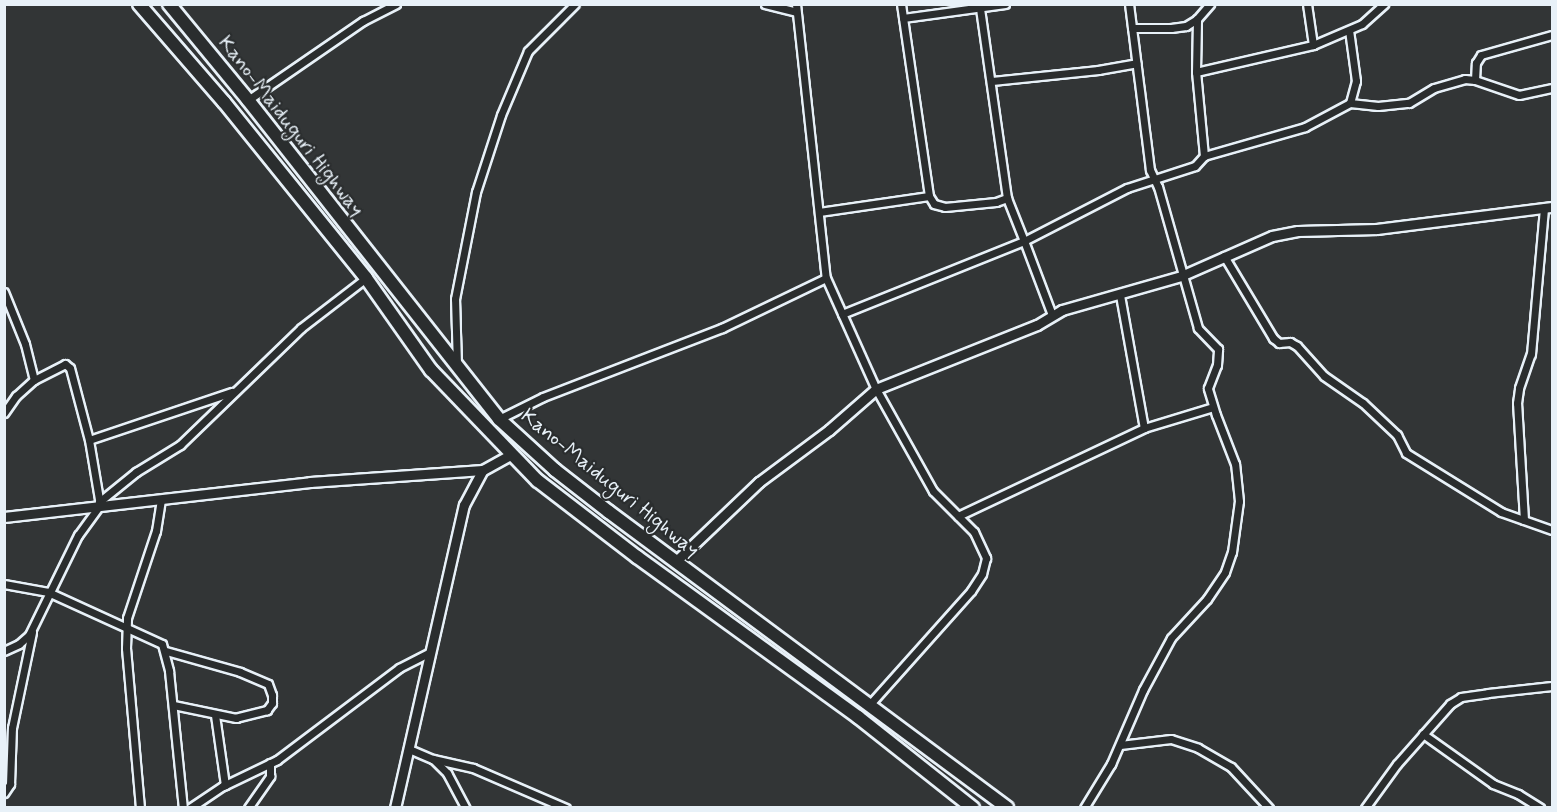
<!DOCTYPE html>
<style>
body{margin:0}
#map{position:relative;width:1557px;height:812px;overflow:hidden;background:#323536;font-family:Mynerve,sans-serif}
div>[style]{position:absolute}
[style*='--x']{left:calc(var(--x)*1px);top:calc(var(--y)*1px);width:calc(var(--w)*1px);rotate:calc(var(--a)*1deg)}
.roads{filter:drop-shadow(2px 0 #e8f1f8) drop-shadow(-2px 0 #e8f1f8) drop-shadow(0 2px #e8f1f8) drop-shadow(0 -2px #e8f1f8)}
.street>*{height:7px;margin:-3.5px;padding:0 3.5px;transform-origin:3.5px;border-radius:3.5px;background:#2a2d2e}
.secondary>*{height:9px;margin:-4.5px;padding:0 4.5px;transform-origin:4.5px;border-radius:4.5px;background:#2a2d2e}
.highway>*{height:12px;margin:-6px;padding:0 6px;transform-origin:6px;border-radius:6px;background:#2a2d2e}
span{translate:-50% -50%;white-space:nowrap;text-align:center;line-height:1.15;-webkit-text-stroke:4.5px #2a2d2e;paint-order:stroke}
.street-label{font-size:21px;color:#e8f1f8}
.frame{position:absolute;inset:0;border:6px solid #e8f1f8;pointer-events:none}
</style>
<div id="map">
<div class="roads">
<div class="street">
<div style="--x:765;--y:4;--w:32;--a:14"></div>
<div style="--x:796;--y:4;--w:276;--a:83.8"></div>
<div style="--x:826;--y:278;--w:122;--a:65.8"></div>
<div style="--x:876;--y:389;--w:117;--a:60.8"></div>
<div style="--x:933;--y:491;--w:58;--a:45"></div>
<div style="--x:974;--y:532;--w:29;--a:65"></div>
<div style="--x:986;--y:558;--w:16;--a:104"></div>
<div style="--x:982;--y:574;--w:20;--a:123"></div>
<div style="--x:971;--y:591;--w:154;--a:131.8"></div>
<div style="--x:901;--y:4;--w:194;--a:81.7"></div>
<div style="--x:929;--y:196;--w:9;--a:58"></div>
<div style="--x:934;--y:204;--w:11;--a:15"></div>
<div style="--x:945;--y:207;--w:51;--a:-5.6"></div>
<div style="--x:996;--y:202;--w:12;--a:-20"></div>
<div style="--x:903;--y:18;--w:103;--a:-7.8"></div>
<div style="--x:1132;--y:28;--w:39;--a:0"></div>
<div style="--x:1171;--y:28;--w:15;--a:-8"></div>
<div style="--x:1186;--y:26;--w:13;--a:-32"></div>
<div style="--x:1197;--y:19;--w:20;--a:-49"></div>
<div style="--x:1313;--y:45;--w:53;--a:-23.2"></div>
<div style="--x:1362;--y:24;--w:30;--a:-42"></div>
<div style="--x:1196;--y:72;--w:120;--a:-13"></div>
<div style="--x:1313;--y:45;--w:41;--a:-98.3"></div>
<div style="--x:1475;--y:80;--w:17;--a:-87"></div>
<div style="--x:1476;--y:63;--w:9;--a:-58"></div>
<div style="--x:1481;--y:55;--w:74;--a:-15.7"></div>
<div style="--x:992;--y:81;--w:107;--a:-5.9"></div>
<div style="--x:1098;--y:70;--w:39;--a:-10"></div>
<div style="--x:248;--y:100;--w:140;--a:-34.5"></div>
<div style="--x:363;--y:21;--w:37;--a:-27"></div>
<div style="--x:1350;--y:103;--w:28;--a:6"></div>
<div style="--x:1378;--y:106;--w:31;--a:-6"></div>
<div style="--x:1409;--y:103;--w:29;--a:-31"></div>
<div style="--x:1434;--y:88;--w:32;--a:-16"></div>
<div style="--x:1465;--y:79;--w:10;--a:6"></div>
<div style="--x:1475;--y:80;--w:46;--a:18.8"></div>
<div style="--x:1519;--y:95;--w:34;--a:-12"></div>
<div style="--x:1204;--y:156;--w:105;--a:-16"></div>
<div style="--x:1305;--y:127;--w:51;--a:-28.1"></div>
<div style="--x:1350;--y:103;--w:23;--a:-75"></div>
<div style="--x:1356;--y:81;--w:51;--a:-97.8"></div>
<div style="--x:819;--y:212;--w:111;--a:-8.3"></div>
<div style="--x:1224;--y:256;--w:96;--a:59.1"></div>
<div style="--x:1273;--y:338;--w:8;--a:40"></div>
<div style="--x:1279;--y:343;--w:11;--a:-5"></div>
<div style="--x:1290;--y:342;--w:8;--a:30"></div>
<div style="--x:1297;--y:346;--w:40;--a:48"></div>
<div style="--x:1324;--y:376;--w:47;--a:34.7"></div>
<div style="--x:1363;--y:403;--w:47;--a:43.3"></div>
<div style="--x:1397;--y:435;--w:20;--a:63"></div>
<div style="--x:1406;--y:453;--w:112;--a:31.8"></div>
<div style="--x:1501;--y:512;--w:54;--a:19.4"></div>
<div style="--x:4;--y:292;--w:56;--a:68"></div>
<div style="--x:25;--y:344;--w:37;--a:76"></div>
<div style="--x:1120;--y:295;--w:135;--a:79.8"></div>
<div style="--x:842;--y:314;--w:196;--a:-21.9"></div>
<div style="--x:1024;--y:241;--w:46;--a:-111.6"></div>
<div style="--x:1007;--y:198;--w:192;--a:-98.1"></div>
<div style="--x:1052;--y:315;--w:79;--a:-110.7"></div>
<div style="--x:1024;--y:241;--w:116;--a:-27.2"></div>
<div style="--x:1127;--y:188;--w:71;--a:-17.9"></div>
<div style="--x:1195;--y:166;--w:13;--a:-48"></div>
<div style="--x:1204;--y:156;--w:84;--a:-95.4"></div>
<div style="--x:1196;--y:72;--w:53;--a:-88.9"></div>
<div style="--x:457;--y:365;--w:66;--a:-91.7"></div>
<div style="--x:455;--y:299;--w:109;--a:-78.9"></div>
<div style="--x:476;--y:192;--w:81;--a:-72"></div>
<div style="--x:501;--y:115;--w:69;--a:-67.1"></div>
<div style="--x:528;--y:51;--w:66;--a:-45"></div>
<div style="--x:4;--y:413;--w:21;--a:-55"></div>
<div style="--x:16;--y:396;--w:24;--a:-42"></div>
<div style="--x:34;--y:380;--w:35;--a:-27"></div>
<div style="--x:65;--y:364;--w:6;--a:39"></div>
<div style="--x:70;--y:368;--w:74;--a:75.2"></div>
<div style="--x:89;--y:440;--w:66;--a:80.4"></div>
<div style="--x:100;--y:505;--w:37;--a:126"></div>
<div style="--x:78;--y:535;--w:111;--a:116.1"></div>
<div style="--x:29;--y:635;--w:13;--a:138"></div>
<div style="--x:19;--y:644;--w:17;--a:155"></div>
<div style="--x:499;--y:419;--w:49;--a:-26.6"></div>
<div style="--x:543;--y:397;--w:192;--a:-21.1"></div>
<div style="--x:722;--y:328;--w:115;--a:-25.7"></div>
<div style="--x:89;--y:440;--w:151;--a:-18.6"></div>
<div style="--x:99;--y:502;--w:48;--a:-39"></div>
<div style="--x:136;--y:472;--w:52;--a:-31.5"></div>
<div style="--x:180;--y:445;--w:168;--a:-44"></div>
<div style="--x:301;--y:328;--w:82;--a:-37.6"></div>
<div style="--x:958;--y:516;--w:206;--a:-25.3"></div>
<div style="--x:1144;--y:428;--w:72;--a:-16.9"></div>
<div style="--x:1524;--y:520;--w:117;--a:-93.4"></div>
<div style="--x:1517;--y:403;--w:15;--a:-82"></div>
<div style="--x:1519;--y:388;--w:36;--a:-71"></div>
<div style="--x:1531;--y:354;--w:147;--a:-84.9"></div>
<div style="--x:4;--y:584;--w:45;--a:10.3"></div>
<div style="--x:48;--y:592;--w:125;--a:24.5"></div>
<div style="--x:162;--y:644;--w:28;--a:75"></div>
<div style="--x:169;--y:671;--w:138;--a:84.2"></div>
<div style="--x:166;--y:651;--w:77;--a:15.8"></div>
<div style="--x:240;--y:672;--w:30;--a:23"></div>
<div style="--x:268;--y:684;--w:12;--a:70"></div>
<div style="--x:272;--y:695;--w:8;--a:90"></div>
<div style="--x:272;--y:703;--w:9;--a:126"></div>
<div style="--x:267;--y:710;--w:32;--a:166"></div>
<div style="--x:236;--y:718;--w:64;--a:-168.3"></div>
<div style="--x:215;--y:715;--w:71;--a:81.9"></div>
<div style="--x:1423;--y:734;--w:86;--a:35.5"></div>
<div style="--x:1493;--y:784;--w:27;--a:22"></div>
<div style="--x:1518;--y:794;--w:26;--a:32"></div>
<div style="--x:1120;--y:745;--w:51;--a:-6.7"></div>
<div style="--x:1171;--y:739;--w:28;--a:18"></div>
<div style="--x:1198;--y:748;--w:38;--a:30"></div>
<div style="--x:1231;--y:767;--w:56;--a:47.2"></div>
<div style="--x:409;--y:749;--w:26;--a:23"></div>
<div style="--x:433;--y:759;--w:20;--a:45"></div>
<div style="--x:447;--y:773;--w:40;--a:62"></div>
<div style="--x:433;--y:759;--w:41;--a:12.7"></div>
<div style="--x:473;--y:768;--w:101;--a:23.3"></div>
<div style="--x:4;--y:793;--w:11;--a:-56"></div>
<div style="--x:10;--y:784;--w:56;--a:-88"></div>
<div style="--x:12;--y:728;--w:98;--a:-78.2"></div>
<div style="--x:140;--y:808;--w:161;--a:-95"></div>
<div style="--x:126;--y:648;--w:30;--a:-88"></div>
<div style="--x:127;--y:618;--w:92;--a:-71.6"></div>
<div style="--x:156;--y:531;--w:30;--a:-81"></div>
<div style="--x:190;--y:808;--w:40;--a:-34"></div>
<div style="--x:223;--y:786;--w:60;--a:-25.7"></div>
<div style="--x:277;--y:760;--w:153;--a:-37"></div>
<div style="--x:399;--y:668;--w:35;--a:-27"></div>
<div style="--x:248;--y:808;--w:39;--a:-55"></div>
<div style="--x:270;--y:776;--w:13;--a:-90"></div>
<div style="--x:1084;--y:808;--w:52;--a:-58.5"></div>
<div style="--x:1111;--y:764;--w:81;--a:-66.6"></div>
<div style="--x:1143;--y:690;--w:59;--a:-61.7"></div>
<div style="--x:1171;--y:638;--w:53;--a:-47.3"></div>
<div style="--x:1207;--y:599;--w:32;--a:-56"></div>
<div style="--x:1225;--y:572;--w:21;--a:-71"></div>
<div style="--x:1232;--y:552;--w:51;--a:-82.2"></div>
<div style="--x:1239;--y:501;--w:37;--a:-96"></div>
<div style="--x:1235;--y:464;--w:53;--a:-111.2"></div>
<div style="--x:1216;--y:415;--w:28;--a:-107"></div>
<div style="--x:1208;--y:388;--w:25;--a:-69"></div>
<div style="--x:1217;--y:365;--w:16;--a:-86"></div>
<div style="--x:1218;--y:349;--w:29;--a:-134"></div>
<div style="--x:1198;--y:328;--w:147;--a:-105.8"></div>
<div style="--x:1158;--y:187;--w:19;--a:-115"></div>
<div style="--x:1150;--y:170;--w:167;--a:-97.2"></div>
<div style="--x:1365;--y:808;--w:54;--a:-54"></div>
<div style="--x:1397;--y:764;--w:80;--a:-48.5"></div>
<div style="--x:1450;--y:704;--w:13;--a:-32"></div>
<div style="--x:1461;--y:697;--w:27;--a:-8"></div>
<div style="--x:1488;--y:693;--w:64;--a:-6.2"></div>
</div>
<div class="secondary">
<div style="--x:4;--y:517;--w:308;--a:-6.5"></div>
<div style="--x:310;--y:482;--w:173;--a:-4"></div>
<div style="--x:483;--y:470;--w:33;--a:-29"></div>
<div style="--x:675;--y:562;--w:116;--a:-43.6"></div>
<div style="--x:759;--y:482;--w:87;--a:-36.6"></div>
<div style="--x:829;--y:430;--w:62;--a:-41.1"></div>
<div style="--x:876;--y:389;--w:173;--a:-21.7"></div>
<div style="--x:1037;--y:325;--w:29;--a:-31"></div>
<div style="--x:1062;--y:310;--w:124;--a:-15.9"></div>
<div style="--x:1181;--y:276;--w:99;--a:-23.7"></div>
<div style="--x:1272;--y:236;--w:26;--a:-11"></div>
<div style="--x:1298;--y:231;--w:79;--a:-1.5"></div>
<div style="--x:1377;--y:229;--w:176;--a:-7.2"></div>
<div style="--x:395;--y:808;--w:311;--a:-77.2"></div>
<div style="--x:464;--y:505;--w:40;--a:-62"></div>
</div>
<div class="highway">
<div style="--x:139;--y:4;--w:130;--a:49.1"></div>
<div style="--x:224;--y:102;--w:226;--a:51.1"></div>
<div style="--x:366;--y:278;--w:113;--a:54.8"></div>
<div style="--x:431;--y:370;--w:154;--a:46.1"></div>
<div style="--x:538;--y:481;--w:125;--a:37.5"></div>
<div style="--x:637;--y:557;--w:273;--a:35.9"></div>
<div style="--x:858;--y:717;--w:147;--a:38.4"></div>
<div style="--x:169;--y:4;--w:124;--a:50.5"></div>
<div style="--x:248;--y:100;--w:406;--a:51.8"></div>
<div style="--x:499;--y:419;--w:76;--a:42.3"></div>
<div style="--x:555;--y:470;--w:68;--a:37.9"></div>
<div style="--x:609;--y:512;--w:496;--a:36.6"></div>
</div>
</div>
<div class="street-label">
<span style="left:291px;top:126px;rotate:52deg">Kano-Maiduguri Highway</span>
<span style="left:610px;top:483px;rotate:39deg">Kano-Maiduguri Highway</span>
</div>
<div class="frame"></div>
</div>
